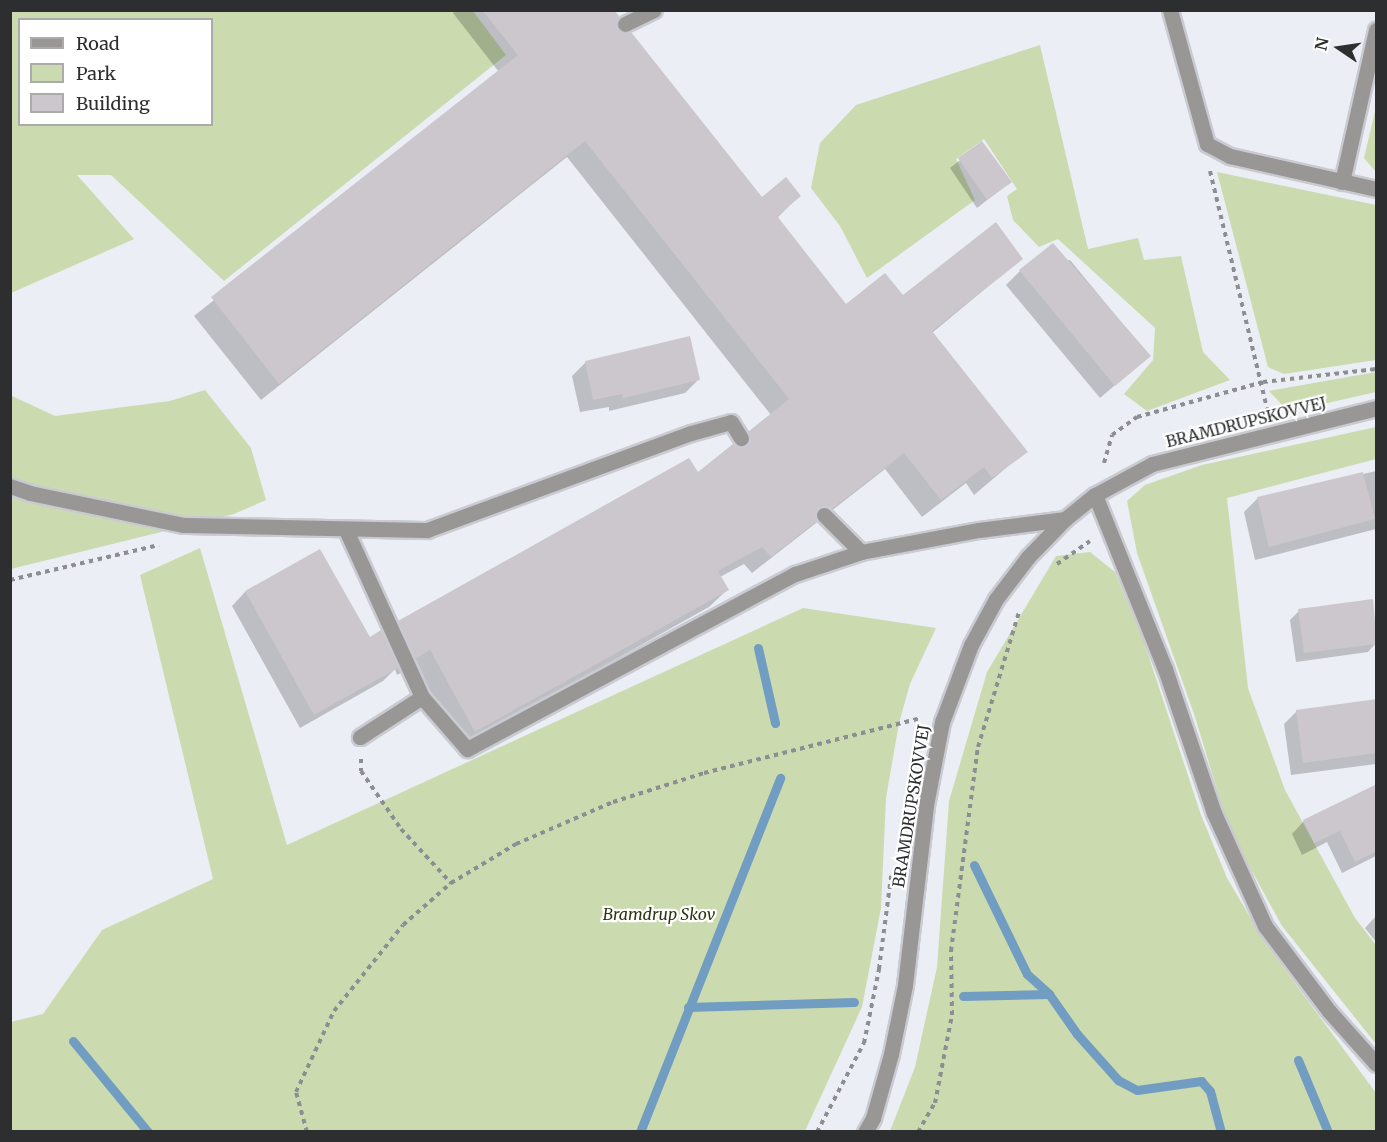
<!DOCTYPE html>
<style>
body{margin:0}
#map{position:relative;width:1387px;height:1142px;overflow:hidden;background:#ebeef4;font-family:Merriweather,serif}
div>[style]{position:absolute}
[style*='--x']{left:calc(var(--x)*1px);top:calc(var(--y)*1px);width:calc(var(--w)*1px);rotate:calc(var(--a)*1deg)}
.green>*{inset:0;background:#cbdbaf}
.shadow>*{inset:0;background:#0003}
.stream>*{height:9px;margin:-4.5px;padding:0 4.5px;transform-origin:4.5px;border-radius:4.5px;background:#719dc2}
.building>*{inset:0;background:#cbc7cc}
.path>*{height:4px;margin-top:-2px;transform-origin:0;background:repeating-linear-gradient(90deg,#8c8e92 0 4.5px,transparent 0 9px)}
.roads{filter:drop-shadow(2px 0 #c9cbd1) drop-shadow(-2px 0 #c9cbd1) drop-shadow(0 2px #c9cbd1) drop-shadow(0 -2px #c9cbd1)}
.service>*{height:15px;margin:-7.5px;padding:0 7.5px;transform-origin:7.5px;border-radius:7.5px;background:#999696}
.minor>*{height:15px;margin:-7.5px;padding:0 7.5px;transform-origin:7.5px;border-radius:7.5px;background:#999696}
.tertiary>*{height:15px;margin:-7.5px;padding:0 7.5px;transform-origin:7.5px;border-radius:7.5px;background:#999696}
span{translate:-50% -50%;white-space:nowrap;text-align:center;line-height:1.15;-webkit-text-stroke:4.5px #fff;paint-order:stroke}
.street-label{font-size:16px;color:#2d2e30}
.park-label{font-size:16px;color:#2b360f;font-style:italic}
.frame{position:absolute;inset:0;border:12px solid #2d2e30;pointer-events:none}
.legend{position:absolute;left:18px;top:18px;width:195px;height:108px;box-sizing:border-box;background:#fff;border:2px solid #ababac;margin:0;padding:8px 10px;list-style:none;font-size:18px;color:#2d2e30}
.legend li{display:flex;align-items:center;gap:12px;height:30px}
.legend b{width:30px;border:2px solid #ababac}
.north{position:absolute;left:1309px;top:18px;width:60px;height:60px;-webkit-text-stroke:4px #fff;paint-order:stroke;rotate:283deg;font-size:16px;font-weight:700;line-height:24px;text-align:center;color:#2d2e30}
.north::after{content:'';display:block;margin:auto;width:21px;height:27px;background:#2d2e30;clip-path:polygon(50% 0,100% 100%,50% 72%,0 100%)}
</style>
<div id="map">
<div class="green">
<div style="clip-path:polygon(evenodd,11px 10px,473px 11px,506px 55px,224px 281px,111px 175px,77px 175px,134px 239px,11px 293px,11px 10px,20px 20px,212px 20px,212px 124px,20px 124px,20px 20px)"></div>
<div style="clip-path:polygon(1040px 45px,1088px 249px,1138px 238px,1144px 260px,1181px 256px,1203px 352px,1230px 380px,1147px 411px,1124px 394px,1153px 360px,1155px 328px,1058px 239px,1039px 247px,1013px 220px,1007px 196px,1017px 189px,984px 139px,956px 159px,975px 200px,867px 278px,840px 226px,811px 188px,820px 143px,856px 105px)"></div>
<div style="clip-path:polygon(1376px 107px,1376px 172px,1364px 158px)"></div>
<div style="clip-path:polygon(1217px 172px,1376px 205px,1376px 360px,1284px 374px,1268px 367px)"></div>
<div style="clip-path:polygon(1376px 372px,1376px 392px,1301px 409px,1282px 405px,1269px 391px)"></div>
<div style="clip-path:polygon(205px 390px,251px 448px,266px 500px,234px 514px,11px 569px,10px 395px,55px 416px,170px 401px)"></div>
<div style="clip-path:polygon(1376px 427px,1376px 459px,1227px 498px,1248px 688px,1285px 790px,1355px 918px,1376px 945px,1376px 1044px,1282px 926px,1229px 829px,1195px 717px,1137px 553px,1127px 501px,1145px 485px,1202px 465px)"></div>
<div style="clip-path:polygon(200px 548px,287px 845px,803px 608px,936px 628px,910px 684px,899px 723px,886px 798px,881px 908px,862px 1007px,805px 1131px,11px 1131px,11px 1022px,43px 1014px,102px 930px,213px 879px,140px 575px)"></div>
<div style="clip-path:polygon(1090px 552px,1115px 572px,1144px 642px,1201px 815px,1227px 878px,1266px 944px,1376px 1093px,1376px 1131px,890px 1131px,915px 1067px,937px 967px,949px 801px,987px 672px,1056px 556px)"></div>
</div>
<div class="shadow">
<div style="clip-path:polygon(456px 10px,613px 10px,615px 29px,762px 199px,799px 196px,777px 218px,846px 306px,902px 297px,1021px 259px,932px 333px,1026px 451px,974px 495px,966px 483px,922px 517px,885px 469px,752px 573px,744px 564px,720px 577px,727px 590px,709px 607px,457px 748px,412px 667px,397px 675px,395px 669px,383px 681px,300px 728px,232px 606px,245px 592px,320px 551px,369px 639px,383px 638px,399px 622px,697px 475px,771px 415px,567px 157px,261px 400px,194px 316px,499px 72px,453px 13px)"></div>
<div style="clip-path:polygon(982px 143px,1010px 182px,977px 208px,950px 168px)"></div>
<div style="clip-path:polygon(1070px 260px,1149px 356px,1100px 398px,1006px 285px,1020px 271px)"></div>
<div style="clip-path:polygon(586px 362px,698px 380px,685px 393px,609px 411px,609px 407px,580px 412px,572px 376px)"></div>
<div style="clip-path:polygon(1376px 471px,1376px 529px,1255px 560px,1244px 512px,1257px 499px)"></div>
<div style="clip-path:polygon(1371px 601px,1376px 643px,1368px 652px,1296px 662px,1290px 620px,1299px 611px)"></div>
<div style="clip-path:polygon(1376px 700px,1376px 764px,1291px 775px,1284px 724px,1297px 711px)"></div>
<div style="clip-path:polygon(1376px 786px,1376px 856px,1342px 873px,1327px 842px,1302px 855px,1292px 834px,1304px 821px)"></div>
<div style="clip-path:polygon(1376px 916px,1376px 942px,1365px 928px)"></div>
</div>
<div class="stream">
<div style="--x:758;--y:648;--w:77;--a:77.2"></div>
<div style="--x:974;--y:865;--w:121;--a:64.1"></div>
<div style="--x:1027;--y:974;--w:30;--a:42"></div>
<div style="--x:1049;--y:994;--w:49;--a:55"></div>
<div style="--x:1077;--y:1034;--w:62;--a:48.3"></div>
<div style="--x:1118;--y:1080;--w:21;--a:28"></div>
<div style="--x:1137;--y:1090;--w:65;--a:-8"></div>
<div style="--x:1201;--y:1081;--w:13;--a:48"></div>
<div style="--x:1210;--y:1091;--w:42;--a:75"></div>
<div style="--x:963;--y:996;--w:86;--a:-1.3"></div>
<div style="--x:688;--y:1007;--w:166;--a:-1.7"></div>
<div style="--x:73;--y:1041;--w:118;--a:50.5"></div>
<div style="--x:1298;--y:1060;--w:78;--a:67.4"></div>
<div style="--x:640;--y:1132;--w:381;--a:-68.4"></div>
</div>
<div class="building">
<div style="clip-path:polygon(482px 10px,614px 10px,619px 16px,617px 29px,624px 34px,631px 32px,762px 197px,786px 177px,801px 196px,777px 216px,846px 304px,885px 273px,903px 295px,996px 222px,1023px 259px,932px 331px,1028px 452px,992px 478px,984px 467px,941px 500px,904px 453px,832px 509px,826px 506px,818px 508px,817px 521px,771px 557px,762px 547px,718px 571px,729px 590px,475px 732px,430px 650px,415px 659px,398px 621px,689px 458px,698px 472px,733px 444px,746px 447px,751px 438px,748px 432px,789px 399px,585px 141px,279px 384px,211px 297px,518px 55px)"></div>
<div style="clip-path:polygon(982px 141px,1012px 182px,987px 200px,958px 158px)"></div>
<div style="clip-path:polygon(1053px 243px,1151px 356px,1115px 386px,1019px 270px)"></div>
<div style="clip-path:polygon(690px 336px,700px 380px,623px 398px,622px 394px,593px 400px,585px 361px)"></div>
<div style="clip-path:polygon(1363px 472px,1375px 519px,1269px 547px,1257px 497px)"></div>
<div style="clip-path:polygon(320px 549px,370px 637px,381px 630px,398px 668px,314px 715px,245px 591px)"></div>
<div style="clip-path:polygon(1373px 599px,1377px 644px,1304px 653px,1298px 609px)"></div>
<div style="clip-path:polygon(1377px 699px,1377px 753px,1303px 763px,1296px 710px)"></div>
<div style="clip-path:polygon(1377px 784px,1377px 851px,1355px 862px,1340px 831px,1314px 843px,1303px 820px)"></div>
</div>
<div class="path">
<div style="--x:1210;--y:171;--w:248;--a:76.5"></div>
<div style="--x:1104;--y:463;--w:29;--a:-74"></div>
<div style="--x:1112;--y:435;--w:31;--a:-36"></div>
<div style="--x:1137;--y:417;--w:131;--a:-15.5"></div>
<div style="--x:1263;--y:382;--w:114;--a:-6.6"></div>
<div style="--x:1057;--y:564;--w:40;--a:-34.9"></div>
<div style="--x:10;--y:580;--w:153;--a:-13.2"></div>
<div style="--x:361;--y:759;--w:12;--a:90"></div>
<div style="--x:361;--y:771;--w:70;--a:55.4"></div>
<div style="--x:401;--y:829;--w:74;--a:47.2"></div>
<div style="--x:307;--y:1132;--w:41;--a:-105.4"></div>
<div style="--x:296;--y:1092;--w:89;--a:-64.9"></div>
<div style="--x:334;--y:1011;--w:110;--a:-51.3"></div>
<div style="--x:403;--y:925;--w:64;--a:-41.2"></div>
<div style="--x:451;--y:883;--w:76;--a:-31"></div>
<div style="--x:516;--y:844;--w:106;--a:-23.4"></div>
<div style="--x:613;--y:802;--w:96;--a:-17.7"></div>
<div style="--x:704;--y:773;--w:221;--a:-14.2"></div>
<div style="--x:817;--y:1132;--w:101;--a:-62.2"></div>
<div style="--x:864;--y:1043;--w:76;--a:-78.5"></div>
<div style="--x:879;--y:969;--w:94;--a:-82.6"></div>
<div style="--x:918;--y:1132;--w:34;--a:-60"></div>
<div style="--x:935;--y:1103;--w:90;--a:-79.1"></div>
<div style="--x:952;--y:1015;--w:64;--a:-90.9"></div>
<div style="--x:951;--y:951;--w:206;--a:-82.5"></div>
<div style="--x:978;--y:747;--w:141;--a:-73.1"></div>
</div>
<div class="roads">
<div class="service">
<div style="--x:1170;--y:10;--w:139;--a:74.6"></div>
<div style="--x:1207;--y:144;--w:26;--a:28"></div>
<div style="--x:1230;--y:156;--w:150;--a:12.7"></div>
<div style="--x:625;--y:24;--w:32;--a:-26"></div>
<div style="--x:1342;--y:182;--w:156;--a:-77.4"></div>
<div style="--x:10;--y:486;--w:21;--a:19"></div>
<div style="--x:30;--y:493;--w:156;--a:11.8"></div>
<div style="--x:183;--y:525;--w:244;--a:1.2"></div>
<div style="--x:427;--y:530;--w:281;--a:-20.2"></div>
<div style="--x:691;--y:433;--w:41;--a:-15.4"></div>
<div style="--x:731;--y:422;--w:19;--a:58"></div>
<div style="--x:824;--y:515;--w:52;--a:45"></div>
<div style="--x:861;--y:552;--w:120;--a:-10.6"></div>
<div style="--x:979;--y:530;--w:87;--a:-7.3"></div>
<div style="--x:346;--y:530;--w:183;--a:65.5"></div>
<div style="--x:422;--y:697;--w:74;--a:147.2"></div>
<div style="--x:422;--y:697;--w:69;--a:49.1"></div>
<div style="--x:467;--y:749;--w:372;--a:-28.1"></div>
<div style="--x:795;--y:574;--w:70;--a:-18.4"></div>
</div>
<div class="minor">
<div style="--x:1095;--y:495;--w:188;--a:68.1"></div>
<div style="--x:1165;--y:669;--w:152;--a:71.2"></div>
<div style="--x:1214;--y:813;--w:124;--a:65.7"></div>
<div style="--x:1265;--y:926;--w:106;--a:53"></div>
<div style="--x:1329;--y:1011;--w:71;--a:48.4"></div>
</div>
<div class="tertiary">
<div style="--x:865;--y:1132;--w:16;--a:-60"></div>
<div style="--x:873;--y:1118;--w:66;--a:-74.3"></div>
<div style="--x:891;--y:1054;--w:70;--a:-78.5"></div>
<div style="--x:905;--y:985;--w:181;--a:-83.3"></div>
<div style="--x:926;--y:805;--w:85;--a:-79.1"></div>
<div style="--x:942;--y:722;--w:82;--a:-69.4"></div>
<div style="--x:971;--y:645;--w:52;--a:-61.5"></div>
<div style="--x:996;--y:599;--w:53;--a:-52.7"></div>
<div style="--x:1028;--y:557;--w:53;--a:-45.8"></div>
<div style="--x:1065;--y:519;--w:38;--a:-39"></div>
<div style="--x:1095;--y:495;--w:65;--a:-28.5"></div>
<div style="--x:1152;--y:464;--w:231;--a:-14"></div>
</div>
</div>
<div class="street-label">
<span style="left:1246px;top:422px;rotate:-14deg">BRAMDRUPSKOVVEJ</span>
<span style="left:911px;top:806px;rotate:-81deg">BRAMDRUPSKOVVEJ</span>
</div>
<div class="park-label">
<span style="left:659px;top:914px">Bramdrup Skov</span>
</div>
<div class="frame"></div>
<ul class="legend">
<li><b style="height:8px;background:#999696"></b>Road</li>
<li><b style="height:16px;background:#cbdbaf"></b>Park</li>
<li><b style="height:16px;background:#cbc7cc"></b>Building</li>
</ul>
<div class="north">N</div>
</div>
